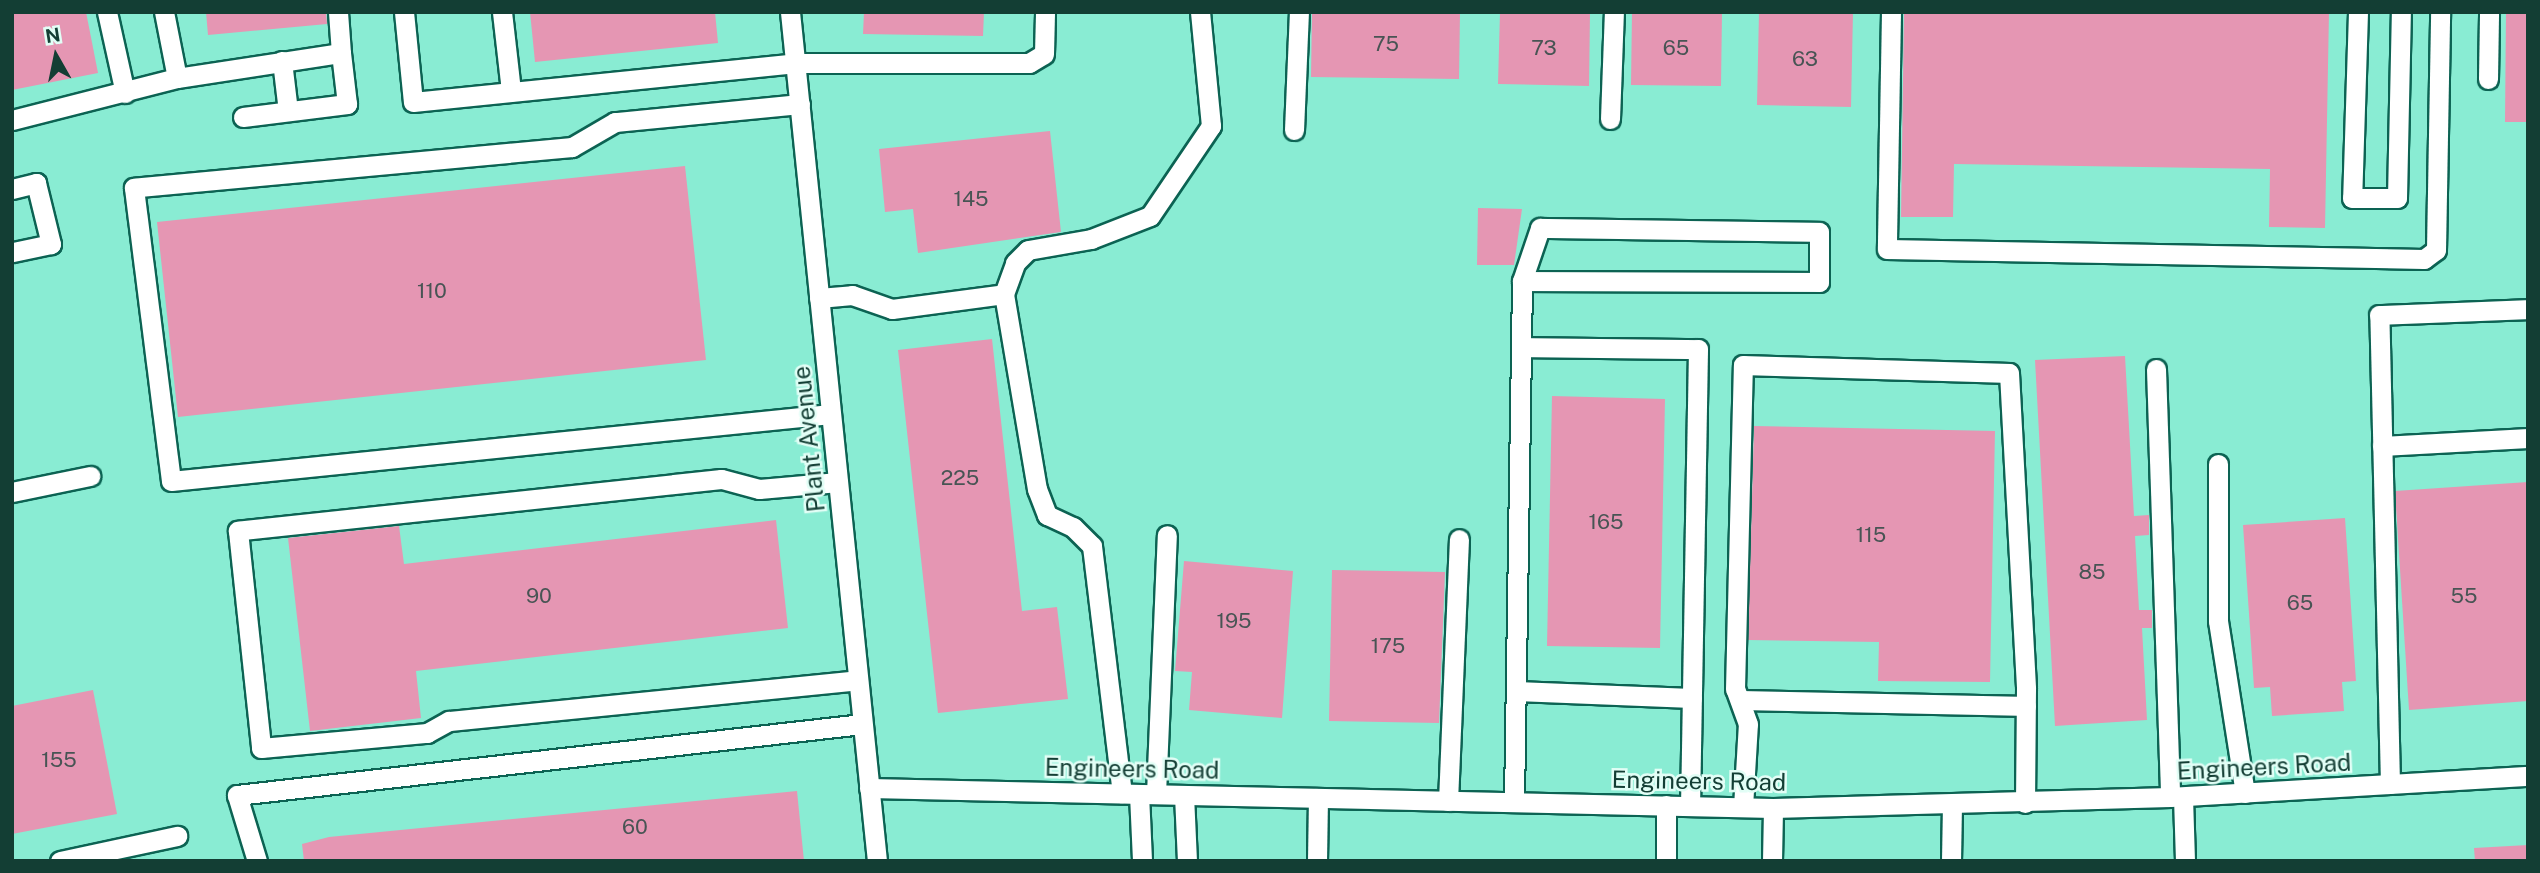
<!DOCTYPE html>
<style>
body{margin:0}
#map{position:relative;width:2540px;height:873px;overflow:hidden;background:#89ecd3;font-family:"Public Sans",sans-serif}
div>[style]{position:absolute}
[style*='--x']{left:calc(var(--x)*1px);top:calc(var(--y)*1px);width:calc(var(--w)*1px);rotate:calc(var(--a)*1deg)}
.building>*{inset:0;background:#e596b3}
.roads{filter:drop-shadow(2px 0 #0c6353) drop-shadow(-2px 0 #0c6353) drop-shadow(0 2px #0c6353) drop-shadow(0 -2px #0c6353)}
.minor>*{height:19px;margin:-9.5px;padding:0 9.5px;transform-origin:9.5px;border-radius:9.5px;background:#fff}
span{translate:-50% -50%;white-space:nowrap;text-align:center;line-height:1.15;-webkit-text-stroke:5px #e2fef6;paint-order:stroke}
.number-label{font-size:21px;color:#485454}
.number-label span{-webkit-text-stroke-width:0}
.street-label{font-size:24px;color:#133e34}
.frame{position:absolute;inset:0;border:14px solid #133e34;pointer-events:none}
.north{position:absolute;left:21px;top:21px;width:70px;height:70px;-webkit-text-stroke:5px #e2fef6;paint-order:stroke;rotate:351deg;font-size:19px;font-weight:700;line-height:28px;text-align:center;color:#133e34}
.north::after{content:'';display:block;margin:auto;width:24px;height:32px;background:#133e34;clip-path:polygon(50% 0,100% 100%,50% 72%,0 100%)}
</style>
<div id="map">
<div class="building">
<div style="clip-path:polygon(12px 12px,86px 12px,98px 73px,12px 90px)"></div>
<div style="clip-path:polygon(206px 12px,326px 12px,327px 24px,208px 35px)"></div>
<div style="clip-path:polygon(530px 12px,715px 12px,718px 43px,535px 62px)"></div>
<div style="clip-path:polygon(864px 12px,984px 12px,983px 36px,863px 34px)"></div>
<div style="clip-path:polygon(1312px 12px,1460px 12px,1459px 79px,1311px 77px)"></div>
<div style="clip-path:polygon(1500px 12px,1590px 12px,1589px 86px,1498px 84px)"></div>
<div style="clip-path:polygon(1632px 12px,1722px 12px,1721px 86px,1631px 85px)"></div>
<div style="clip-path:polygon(1759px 12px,1853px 12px,1851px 107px,1757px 105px)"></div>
<div style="clip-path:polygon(1904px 12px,2329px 12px,2325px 228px,2269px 227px,2270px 169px,1954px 164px,1953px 217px,1901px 217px)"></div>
<div style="clip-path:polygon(2506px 12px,2528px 12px,2528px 122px,2505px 122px)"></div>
<div style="clip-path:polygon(1050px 131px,1061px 232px,918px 253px,913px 209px,885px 212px,879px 149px)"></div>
<div style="clip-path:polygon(685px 166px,706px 360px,178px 417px,157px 222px)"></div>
<div style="clip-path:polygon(1478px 208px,1522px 209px,1514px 265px,1477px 265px)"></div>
<div style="clip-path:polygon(992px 339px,1022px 611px,1057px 607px,1068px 699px,938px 713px,898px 350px)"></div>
<div style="clip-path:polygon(2125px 356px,2134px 516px,2149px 515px,2149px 535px,2135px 536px,2139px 610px,2152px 610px,2152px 628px,2142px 628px,2147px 720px,2055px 726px,2035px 360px)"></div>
<div style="clip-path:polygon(1552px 396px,1665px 399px,1660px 648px,1547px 646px)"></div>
<div style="clip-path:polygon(1754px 426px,1995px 431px,1990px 682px,1878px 681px,1879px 642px,1748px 640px)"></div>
<div style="clip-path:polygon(2528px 482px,2528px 701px,2409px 710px,2395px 491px)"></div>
<div style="clip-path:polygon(2345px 518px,2356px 681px,2342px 682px,2344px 711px,2272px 716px,2270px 687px,2254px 688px,2243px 525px)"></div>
<div style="clip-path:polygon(776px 520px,788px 628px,416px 671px,421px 718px,310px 731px,288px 538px,399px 526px,404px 564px)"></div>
<div style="clip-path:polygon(1184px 561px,1293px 571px,1282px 718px,1189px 710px,1192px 672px,1175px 671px)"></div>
<div style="clip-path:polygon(1332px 570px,1445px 572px,1439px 723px,1329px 721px)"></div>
<div style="clip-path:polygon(93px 690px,117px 814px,12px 834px,12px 706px)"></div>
<div style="clip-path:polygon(797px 791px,804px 861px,304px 861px,302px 844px,329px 837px)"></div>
<div style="clip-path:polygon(2528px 845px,2528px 861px,2475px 861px,2474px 848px)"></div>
</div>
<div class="roads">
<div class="minor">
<div style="--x:107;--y:12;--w:83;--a:77.5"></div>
<div style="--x:404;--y:12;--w:90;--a:84.3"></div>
<div style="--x:413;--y:102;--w:385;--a:-5.8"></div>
<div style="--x:796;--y:63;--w:233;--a:0"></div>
<div style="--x:1029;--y:63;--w:17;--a:-31"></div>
<div style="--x:1044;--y:54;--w:42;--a:-88.6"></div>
<div style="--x:502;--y:12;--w:80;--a:83.5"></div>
<div style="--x:790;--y:12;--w:853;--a:84.15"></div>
<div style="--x:1891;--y:12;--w:237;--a:91"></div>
<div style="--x:1887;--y:249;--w:537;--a:1.07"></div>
<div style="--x:2424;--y:259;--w:15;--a:-37"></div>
<div style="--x:2436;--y:250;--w:238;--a:-89"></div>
<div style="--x:2358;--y:12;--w:186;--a:91.8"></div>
<div style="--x:2352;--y:198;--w:45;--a:0"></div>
<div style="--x:2397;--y:198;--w:186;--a:-88.8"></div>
<div style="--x:282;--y:61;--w:50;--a:83.2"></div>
<div style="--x:177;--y:78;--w:166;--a:-8.7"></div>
<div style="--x:341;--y:53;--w:41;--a:-94.2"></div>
<div style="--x:2488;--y:79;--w:67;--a:-89.1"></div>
<div style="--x:800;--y:104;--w:186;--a:174.4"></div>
<div style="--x:615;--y:122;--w:50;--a:149.8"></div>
<div style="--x:572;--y:147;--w:440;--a:174.7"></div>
<div style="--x:134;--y:188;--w:295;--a:82.8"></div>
<div style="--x:171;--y:481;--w:663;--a:-5.8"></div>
<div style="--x:243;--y:117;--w:105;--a:-7.1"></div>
<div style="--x:347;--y:104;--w:51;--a:-96.7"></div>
<div style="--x:1610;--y:119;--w:107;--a:-87.9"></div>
<div style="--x:12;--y:120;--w:170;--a:-14.3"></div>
<div style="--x:177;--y:78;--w:67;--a:-101.1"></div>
<div style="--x:1294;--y:130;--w:118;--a:-87.6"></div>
<div style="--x:12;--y:189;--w:25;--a:-14"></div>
<div style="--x:36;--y:183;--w:63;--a:76.2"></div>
<div style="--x:51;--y:244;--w:40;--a:168"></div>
<div style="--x:1004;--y:294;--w:33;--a:-70"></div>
<div style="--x:1015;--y:263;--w:18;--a:-45"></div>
<div style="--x:1028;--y:250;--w:64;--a:-9.9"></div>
<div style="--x:1091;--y:239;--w:63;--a:-21.3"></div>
<div style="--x:1150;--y:216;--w:109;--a:-55.9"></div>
<div style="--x:1211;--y:126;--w:115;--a:-95.5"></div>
<div style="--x:819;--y:298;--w:33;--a:-5"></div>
<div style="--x:852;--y:295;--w:42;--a:19.3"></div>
<div style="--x:892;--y:309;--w:113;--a:-7.6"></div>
<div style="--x:1004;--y:294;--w:198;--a:80.4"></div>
<div style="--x:1037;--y:489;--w:28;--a:69"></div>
<div style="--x:1047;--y:515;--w:29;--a:25"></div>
<div style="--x:1073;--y:527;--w:27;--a:45"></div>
<div style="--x:1092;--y:546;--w:249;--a:83.1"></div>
<div style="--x:1522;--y:347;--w:176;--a:0.7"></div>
<div style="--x:1698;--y:349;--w:457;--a:91"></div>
<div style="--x:2156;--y:369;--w:428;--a:88.1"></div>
<div style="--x:2382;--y:446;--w:146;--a:-3.1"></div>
<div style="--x:2218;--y:464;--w:157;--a:90"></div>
<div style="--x:2218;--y:621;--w:174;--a:81.1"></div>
<div style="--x:838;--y:482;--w:79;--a:174.9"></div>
<div style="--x:759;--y:489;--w:39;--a:-165"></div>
<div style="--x:721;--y:479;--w:486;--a:173.9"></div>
<div style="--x:238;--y:531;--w:218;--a:83.9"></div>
<div style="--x:261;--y:748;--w:167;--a:-5.2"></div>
<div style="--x:427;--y:733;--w:25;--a:-29"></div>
<div style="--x:449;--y:721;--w:411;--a:-5.7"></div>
<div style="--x:12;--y:492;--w:80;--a:-11.6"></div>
<div style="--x:1516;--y:691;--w:176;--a:2.3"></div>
<div style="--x:1740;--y:700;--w:286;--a:1.2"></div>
<div style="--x:2390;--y:784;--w:469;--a:-91.3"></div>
<div style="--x:2379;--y:315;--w:149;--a:-2.3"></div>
<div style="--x:869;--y:788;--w:904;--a:1.27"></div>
<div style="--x:1773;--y:808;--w:397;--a:-1.6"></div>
<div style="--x:2170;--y:797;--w:359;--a:-3.4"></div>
<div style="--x:1139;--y:794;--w:67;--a:87.4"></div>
<div style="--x:1156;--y:794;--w:259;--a:-87.6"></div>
<div style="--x:1184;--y:795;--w:66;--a:87.4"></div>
<div style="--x:2183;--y:797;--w:64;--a:88.2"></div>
<div style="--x:1448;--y:801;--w:262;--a:-87.6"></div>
<div style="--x:1514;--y:802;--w:521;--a:-89.12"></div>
<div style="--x:1522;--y:281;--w:56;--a:-71.2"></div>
<div style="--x:1540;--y:228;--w:279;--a:0.8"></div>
<div style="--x:1819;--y:232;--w:50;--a:90"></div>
<div style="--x:1819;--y:282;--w:297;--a:-179.8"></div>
<div style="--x:1743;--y:807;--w:83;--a:-86.6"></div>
<div style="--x:1748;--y:724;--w:37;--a:-110"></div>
<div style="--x:1735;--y:689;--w:324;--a:-88.6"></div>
<div style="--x:1743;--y:365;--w:266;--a:1.7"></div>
<div style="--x:2009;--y:373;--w:316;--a:86.9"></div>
<div style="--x:2026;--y:689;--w:114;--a:90.5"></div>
<div style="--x:60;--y:861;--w:120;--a:-12.1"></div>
<div style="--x:257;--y:861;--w:69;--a:-106.9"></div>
<div style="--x:237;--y:795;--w:629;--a:-6.48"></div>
<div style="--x:1317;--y:861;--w:63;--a:-89.1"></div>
<div style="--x:1666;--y:861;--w:56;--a:-90"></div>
<div style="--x:1772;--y:861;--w:53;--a:-88.9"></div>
<div style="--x:1951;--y:861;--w:56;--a:-89"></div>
</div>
</div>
<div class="number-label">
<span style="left:1386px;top:44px">75</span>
<span style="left:1544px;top:48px">73</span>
<span style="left:1676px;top:48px">65</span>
<span style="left:1805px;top:59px">63</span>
<span style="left:971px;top:199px">145</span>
<span style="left:432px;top:291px">110</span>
<span style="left:960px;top:478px">225</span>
<span style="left:1606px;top:522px">165</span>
<span style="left:1871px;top:535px">115</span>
<span style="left:2092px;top:572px">85</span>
<span style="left:539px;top:596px">90</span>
<span style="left:2464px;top:596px">55</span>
<span style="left:2300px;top:603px">65</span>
<span style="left:1234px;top:621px">195</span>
<span style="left:1388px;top:646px">175</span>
<span style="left:59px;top:760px">155</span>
<span style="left:635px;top:827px">60</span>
</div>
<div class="street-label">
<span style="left:809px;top:439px;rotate:-96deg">Plant Avenue</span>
<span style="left:2264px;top:767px;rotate:-3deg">Engineers Road</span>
<span style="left:1132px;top:769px;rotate:1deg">Engineers Road</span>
<span style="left:1699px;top:781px;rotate:1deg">Engineers Road</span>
</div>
<div class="frame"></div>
<div class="north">N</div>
</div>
